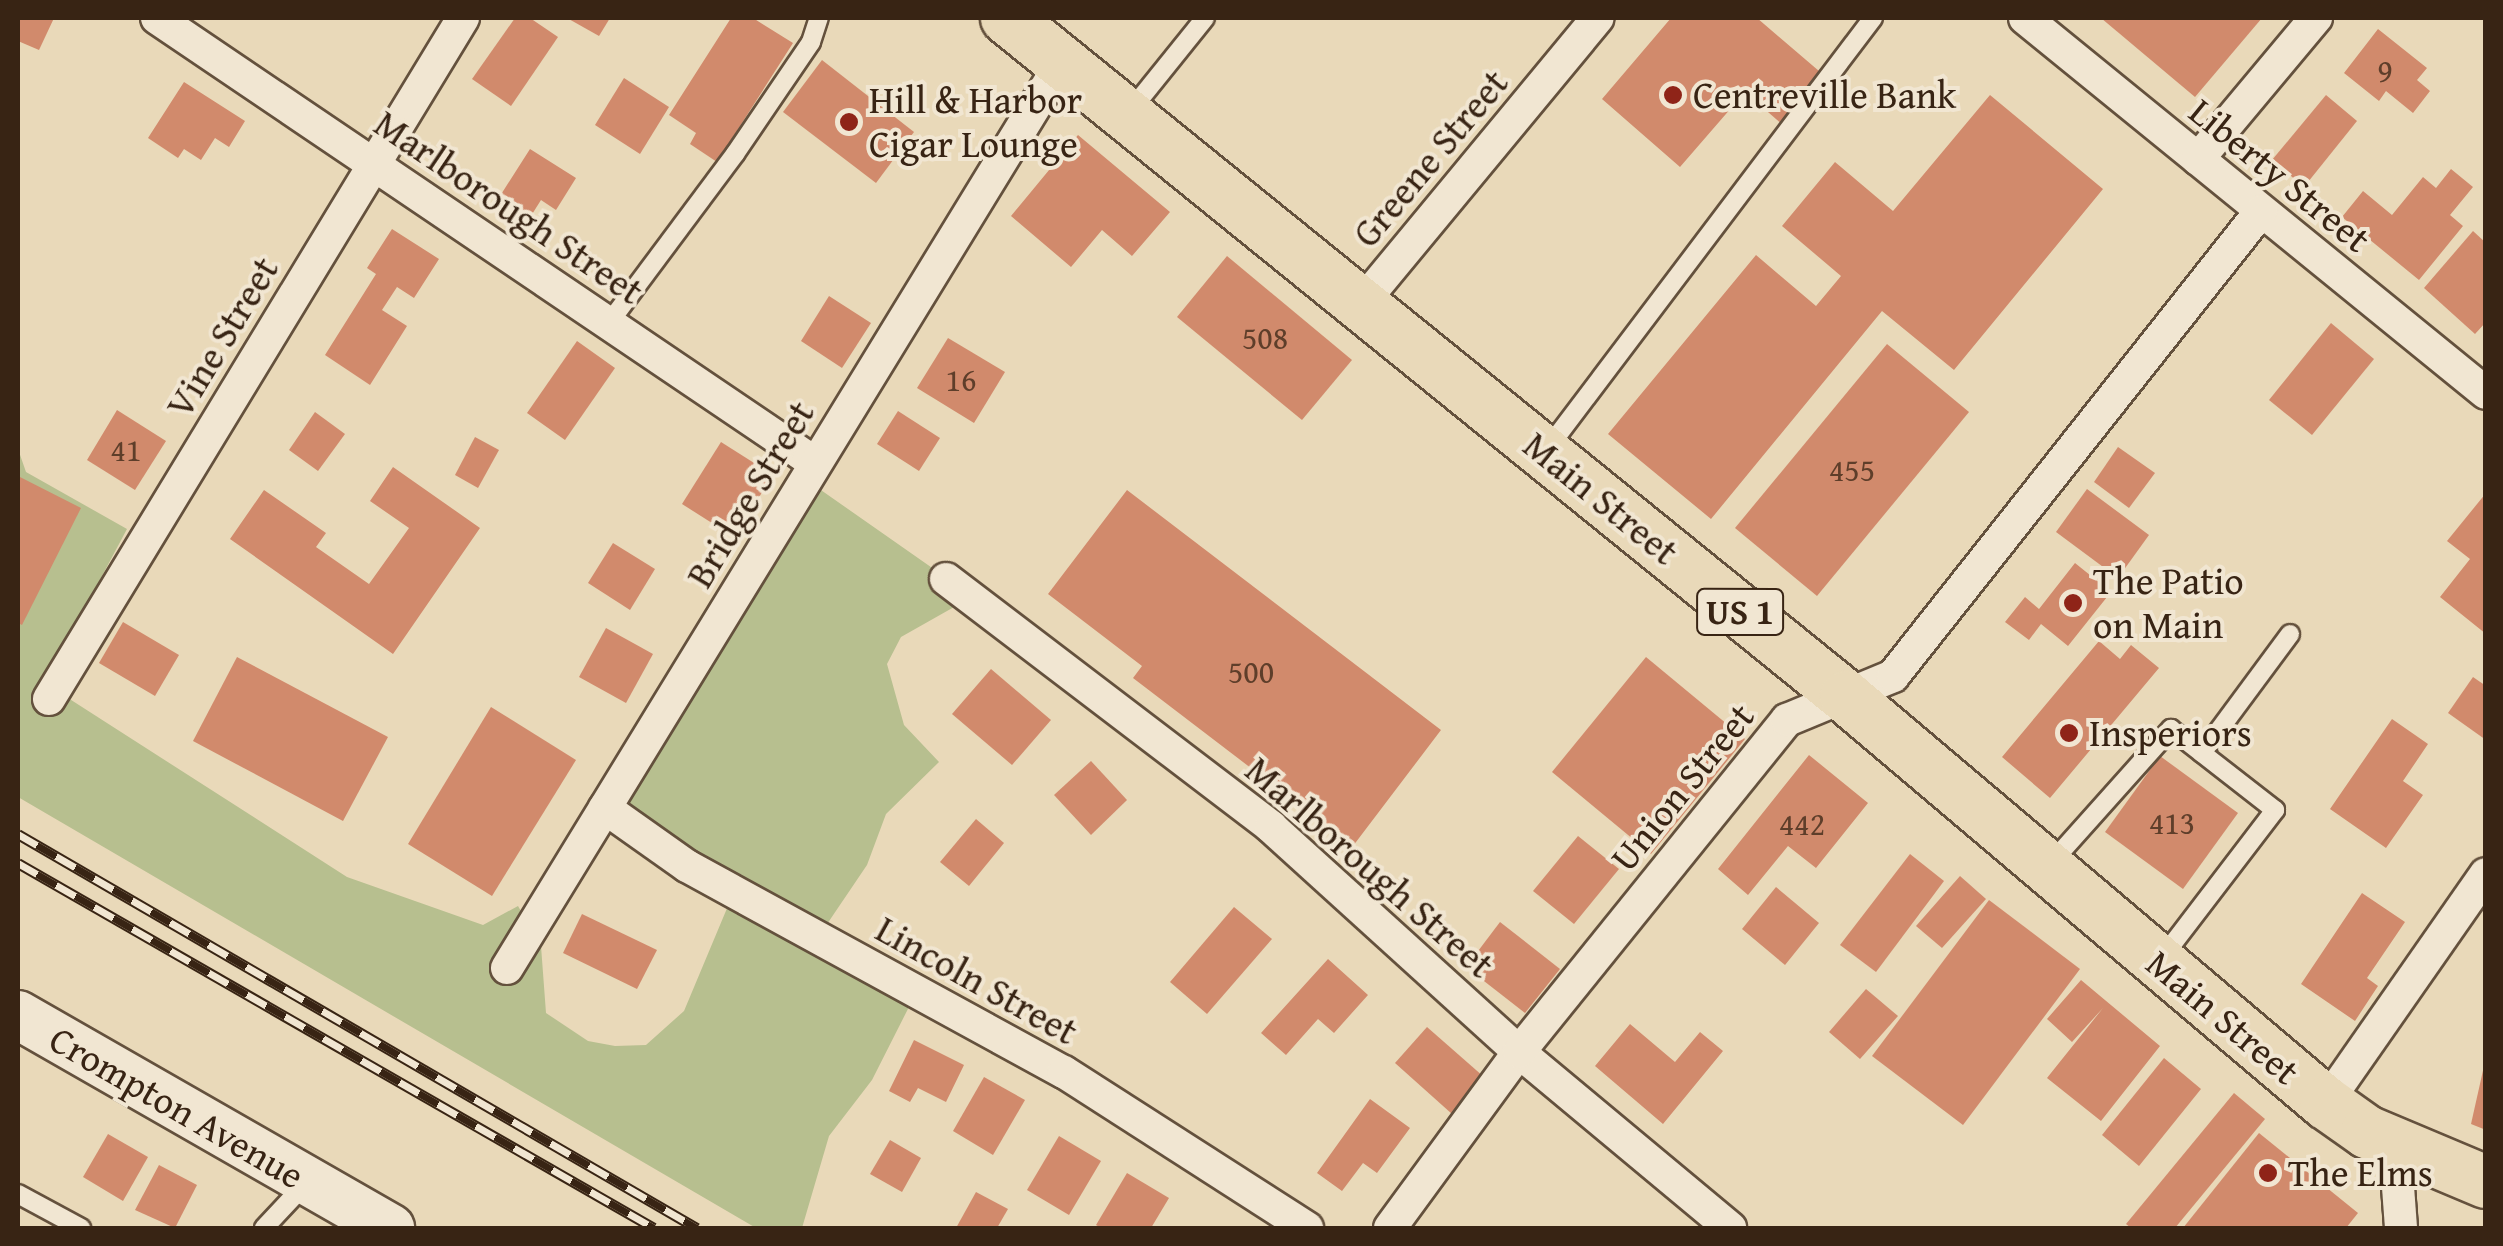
<!DOCTYPE html>
<style>
body{margin:0}
#map{position:relative;width:2503px;height:1246px;overflow:hidden;background:#e9d9b9;font-family:"Gentium Book Plus",serif}
div>[style]{position:absolute}
[style*='--x']{left:calc(var(--x)*1px);top:calc(var(--y)*1px);width:calc(var(--w)*1px);rotate:calc(var(--a)*1deg)}
.green>*{inset:0;background:#b7bf8f}
.building>*{inset:0;background:#d18a6c}
.roads{filter:drop-shadow(2px 0 #64513d) drop-shadow(-2px 0 #64513d) drop-shadow(0 2px #64513d) drop-shadow(0 -2px #64513d)}
.lane>*{height:18px;margin:-9px;padding:0 9px;transform-origin:9px;border-radius:9px;background:#f1e6d2}
.street>*{height:32px;margin:-16px;padding:0 16px;transform-origin:16px;border-radius:16px;background:#f1e6d2}
.secondary>*{height:48px;margin:-24px;padding:0 24px;transform-origin:24px;border-radius:24px;background:#f1e6d2}
.primary>*{height:52px;margin:-26px;padding:0 26px;transform-origin:26px;border-radius:26px;background:#e9d9b9}
.rail>*{height:11px;margin-top:-5.5px;transform-origin:0;background:repeating-linear-gradient(90deg,#f1e6d2 0 22px,#382414 0 44px);box-sizing:border-box;border-block:2px solid #382414}
.dots>*{width:28px;height:28px;translate:-50% -50%;box-sizing:border-box;border:5px solid #f1e6d2;border-radius:50%}
span{translate:-50% -50%;white-space:nowrap;text-align:center;line-height:1.15;-webkit-text-stroke:8px #f1e6d2;paint-order:stroke}
.number-label{font-size:32px;color:#5e3e2a}
.number-label span{-webkit-text-stroke-width:0}
.shield-label span{padding:2px 8px;background:#f1e6d2;border:2px solid;border-radius:8px;-webkit-text-stroke-width:0}
.shield-label{font-size:35px;color:#382414;font-weight:700}
.poi-label{font-size:38px;color:#382414}
.left{translate:0 -50%;text-align:left}
.street-label{font-size:38px;color:#382414}
.frame{position:absolute;inset:0;border:20px solid #382414;pointer-events:none}
</style>
<div id="map">
<div class="green">
<div style="clip-path:polygon(18px 449px,26px 472px,127px 529px,54px 666px,54px 689px,347px 877px,483px 925px,518px 906px,541px 946px,546px 1013px,588px 1041px,615px 1046px,646px 1045px,684px 1011px,733px 894px,613px 810px,640px 716px,648px 713px,798px 474px,958px 586px,970px 598px,901px 637px,887px 664px,904px 725px,939px 762px,886px 814px,867px 865px,821px 933px,915px 995px,872px 1080px,829px 1136px,802px 1228px,756px 1228px,18px 797px)"></div>
</div>
<div class="building">
<div style="clip-path:polygon(18px 18px,54px 18px,39px 50px,18px 41px)"></div>
<div style="clip-path:polygon(515px 18px,530px 18px,558px 37px,511px 106px,472px 79px)"></div>
<div style="clip-path:polygon(567px 18px,610px 18px,599px 36px)"></div>
<div style="clip-path:polygon(731px 18px,753px 18px,793px 43px,717px 162px,690px 144px,696px 133px,669px 115px)"></div>
<div style="clip-path:polygon(1671px 18px,1757px 18px,1833px 83px,1791px 132px,1745px 92px,1680px 167px,1602px 99px)"></div>
<div style="clip-path:polygon(2101px 18px,2262px 18px,2195px 97px)"></div>
<div style="clip-path:polygon(2378px 29px,2427px 68px,2417px 80px,2430px 91px,2413px 113px,2386px 91px,2379px 101px,2344px 73px)"></div>
<div style="clip-path:polygon(822px 60px,914px 132px,876px 183px,783px 112px)"></div>
<div style="clip-path:polygon(624px 78px,669px 107px,640px 154px,595px 125px)"></div>
<div style="clip-path:polygon(184px 82px,245px 121px,229px 147px,215px 138px,201px 160px,184px 149px,178px 158px,148px 138px)"></div>
<div style="clip-path:polygon(1990px 95px,2103px 189px,1954px 370px,1882px 311px,1711px 519px,1608px 434px,1756px 255px,1816px 306px,1841px 276px,1782px 226px,1835px 162px,1893px 211px)"></div>
<div style="clip-path:polygon(2326px 95px,2357px 121px,2304px 187px,2272px 160px)"></div>
<div style="clip-path:polygon(1078px 135px,1170px 212px,1132px 256px,1102px 230px,1071px 267px,1011px 216px)"></div>
<div style="clip-path:polygon(530px 149px,576px 178px,556px 210px,541px 200px,524px 227px,493px 207px)"></div>
<div style="clip-path:polygon(2451px 169px,2473px 187px,2450px 215px,2463px 226px,2419px 280px,2342px 217px,2363px 191px,2392px 215px,2423px 177px,2436px 188px)"></div>
<div style="clip-path:polygon(392px 229px,439px 259px,414px 298px,397px 287px,382px 310px,407px 326px,370px 385px,325px 355px,376px 274px,367px 268px)"></div>
<div style="clip-path:polygon(2473px 231px,2486px 243px,2486px 322px,2475px 334px,2424px 288px)"></div>
<div style="clip-path:polygon(1227px 256px,1352px 360px,1302px 420px,1177px 317px)"></div>
<div style="clip-path:polygon(829px 296px,871px 323px,842px 368px,801px 341px)"></div>
<div style="clip-path:polygon(2331px 323px,2374px 359px,2312px 435px,2269px 400px)"></div>
<div style="clip-path:polygon(948px 338px,1005px 372px,974px 423px,917px 388px)"></div>
<div style="clip-path:polygon(577px 341px,615px 368px,565px 440px,527px 413px)"></div>
<div style="clip-path:polygon(1887px 344px,1969px 412px,1817px 596px,1735px 528px)"></div>
<div style="clip-path:polygon(117px 410px,166px 441px,135px 490px,87px 460px)"></div>
<div style="clip-path:polygon(898px 411px,940px 438px,919px 471px,877px 444px)"></div>
<div style="clip-path:polygon(315px 412px,345px 434px,318px 471px,289px 450px)"></div>
<div style="clip-path:polygon(475px 437px,499px 450px,478px 488px,455px 475px)"></div>
<div style="clip-path:polygon(721px 442px,773px 475px,734px 537px,682px 504px)"></div>
<div style="clip-path:polygon(2118px 447px,2155px 473px,2129px 508px,2094px 482px)"></div>
<div style="clip-path:polygon(393px 467px,480px 528px,393px 654px,230px 539px,264px 490px,326px 533px,316px 547px,369px 584px,409px 528px,370px 501px)"></div>
<div style="clip-path:polygon(18px 476px,81px 508px,22px 625px,18px 623px)"></div>
<div style="clip-path:polygon(2087px 489px,2149px 535px,2118px 578px,2056px 532px)"></div>
<div style="clip-path:polygon(1127px 490px,1441px 730px,1353px 846px,1133px 678px,1142px 666px,1048px 594px)"></div>
<div style="clip-path:polygon(2486px 493px,2486px 634px,2440px 597px,2470px 559px,2447px 541px)"></div>
<div style="clip-path:polygon(613px 543px,655px 569px,630px 610px,588px 583px)"></div>
<div style="clip-path:polygon(2075px 563px,2111px 592px,2068px 646px,2041px 624px,2029px 640px,2005px 622px,2025px 597px,2039px 609px)"></div>
<div style="clip-path:polygon(123px 622px,179px 655px,155px 696px,99px 663px)"></div>
<div style="clip-path:polygon(606px 628px,653px 654px,626px 703px,579px 677px)"></div>
<div style="clip-path:polygon(2099px 641px,2120px 659px,2131px 645px,2159px 668px,2050px 798px,2002px 757px)"></div>
<div style="clip-path:polygon(237px 657px,388px 737px,343px 821px,193px 741px)"></div>
<div style="clip-path:polygon(1646px 657px,1745px 739px,1651px 854px,1552px 772px)"></div>
<div style="clip-path:polygon(991px 669px,1051px 720px,1012px 765px,952px 714px)"></div>
<div style="clip-path:polygon(2473px 677px,2486px 686px,2486px 740px,2448px 713px)"></div>
<div style="clip-path:polygon(491px 707px,576px 760px,492px 896px,408px 844px)"></div>
<div style="clip-path:polygon(2392px 719px,2428px 744px,2403px 781px,2423px 795px,2386px 848px,2330px 809px)"></div>
<div style="clip-path:polygon(1809px 755px,1868px 803px,1816px 868px,1788px 846px,1748px 895px,1718px 869px)"></div>
<div style="clip-path:polygon(2160px 756px,2238px 813px,2183px 889px,2105px 832px)"></div>
<div style="clip-path:polygon(1091px 761px,1127px 800px,1091px 835px,1054px 795px)"></div>
<div style="clip-path:polygon(976px 819px,1004px 843px,969px 886px,940px 862px)"></div>
<div style="clip-path:polygon(1578px 836px,1619px 869px,1574px 924px,1533px 891px)"></div>
<div style="clip-path:polygon(1910px 854px,1944px 881px,1876px 972px,1840px 945px)"></div>
<div style="clip-path:polygon(1960px 876px,1986px 899px,1942px 948px,1916px 926px)"></div>
<div style="clip-path:polygon(1776px 887px,1819px 923px,1785px 965px,1742px 929px)"></div>
<div style="clip-path:polygon(2362px 893px,2405px 922px,2367px 978px,2378px 986px,2355px 1021px,2301px 984px)"></div>
<div style="clip-path:polygon(1989px 900px,2080px 969px,1963px 1125px,1872px 1056px)"></div>
<div style="clip-path:polygon(1234px 907px,1272px 939px,1207px 1014px,1170px 982px)"></div>
<div style="clip-path:polygon(582px 914px,657px 950px,637px 989px,563px 953px)"></div>
<div style="clip-path:polygon(1500px 922px,1560px 969px,1525px 1013px,1466px 967px)"></div>
<div style="clip-path:polygon(1328px 959px,1368px 995px,1334px 1033px,1318px 1019px,1286px 1055px,1261px 1033px)"></div>
<div style="clip-path:polygon(2081px 980px,2160px 1046px,2101px 1121px,2047px 1078px,2103px 1008px,2072px 1042px,2047px 1019px)"></div>
<div style="clip-path:polygon(1866px 989px,1898px 1016px,1860px 1059px,1829px 1032px)"></div>
<div style="clip-path:polygon(1630px 1024px,1675px 1062px,1700px 1032px,1723px 1051px,1663px 1124px,1595px 1066px)"></div>
<div style="clip-path:polygon(1427px 1027px,1484px 1077px,1452px 1114px,1395px 1063px)"></div>
<div style="clip-path:polygon(914px 1040px,964px 1065px,946px 1102px,918px 1088px,910px 1102px,889px 1091px)"></div>
<div style="clip-path:polygon(2164px 1058px,2201px 1089px,2139px 1166px,2102px 1135px)"></div>
<div style="clip-path:polygon(2484px 1066px,2486px 1067px,2486px 1130px,2471px 1124px)"></div>
<div style="clip-path:polygon(984px 1077px,1025px 1100px,993px 1155px,953px 1131px)"></div>
<div style="clip-path:polygon(2234px 1093px,2265px 1119px,2175px 1228px,2131px 1228px,2126px 1224px)"></div>
<div style="clip-path:polygon(1370px 1099px,1410px 1128px,1377px 1173px,1363px 1163px,1342px 1191px,1317px 1173px)"></div>
<div style="clip-path:polygon(2259px 1133px,2358px 1213px,2346px 1228px,2183px 1228px)"></div>
<div style="clip-path:polygon(108px 1134px,148px 1157px,123px 1201px,83px 1177px)"></div>
<div style="clip-path:polygon(1059px 1136px,1101px 1161px,1069px 1215px,1027px 1190px)"></div>
<div style="clip-path:polygon(890px 1140px,921px 1158px,902px 1192px,870px 1174px)"></div>
<div style="clip-path:polygon(159px 1165px,197px 1185px,175px 1228px,135px 1210px)"></div>
<div style="clip-path:polygon(1127px 1173px,1169px 1198px,1151px 1228px,1101px 1228px,1096px 1225px)"></div>
<div style="clip-path:polygon(976px 1192px,1008px 1209px,997px 1228px,956px 1228px)"></div>
</div>
<div class="roads">
<div class="lane">
<div style="--x:1131;--y:110;--w:118;--a:-51.2"></div>
<div style="--x:609;--y:323;--w:211;--a:-53.3"></div>
<div style="--x:735;--y:154;--w:135;--a:-55.8"></div>
<div style="--x:811;--y:42;--w:25;--a:-72"></div>
<div style="--x:1548;--y:448;--w:539;--a:-52.92"></div>
<div style="--x:2202;--y:753;--w:148;--a:-53.5"></div>
<div style="--x:2051;--y:863;--w:180;--a:-48.2"></div>
<div style="--x:2171;--y:729;--w:132;--a:37.9"></div>
<div style="--x:2275;--y:810;--w:188;--a:127.4"></div>
<div style="--x:18;--y:1194;--w:72;--a:28.4"></div>
<div style="--x:264;--y:1228;--w:63;--a:-46.9"></div>
</div>
<div class="street">
<div style="--x:157;--y:18;--w:794;--a:34.07"></div>
<div style="--x:2025;--y:18;--w:594;--a:39.13"></div>
<div style="--x:2198;--y:159;--w:184;--a:-50.1"></div>
<div style="--x:1361;--y:304;--w:371;--a:-50.4"></div>
<div style="--x:946;--y:579;--w:409;--a:37.3"></div>
<div style="--x:1271;--y:827;--w:335;--a:42.2"></div>
<div style="--x:1519;--y:1052;--w:275;--a:39.8"></div>
<div style="--x:49;--y:699;--w:797;--a:-58.7"></div>
<div style="--x:605;--y:808;--w:100;--a:35.3"></div>
<div style="--x:687;--y:866;--w:430;--a:28.7"></div>
<div style="--x:1064;--y:1072;--w:289;--a:32.7"></div>
<div style="--x:507;--y:968;--w:1062;--a:-58.51"></div>
<div style="--x:2326;--y:1103;--w:279;--a:-55.1"></div>
<div style="--x:2395;--y:1146;--w:82;--a:85.8"></div>
<div style="--x:1390;--y:1228;--w:218;--a:-53.8"></div>
<div style="--x:1519;--y:1052;--w:427;--a:-51.1"></div>
<div style="--x:1787;--y:720;--w:115;--a:-22.5"></div>
<div style="--x:1893;--y:676;--w:593;--a:-51.64"></div>
</div>
<div class="secondary">
<div style="--x:18;--y:1015;--w:429;--a:29.8"></div>
</div>
<div class="primary">
<div style="--x:1007;--y:18;--w:1079;--a:38.98"></div>
<div style="--x:1846;--y:697;--w:629;--a:40.23"></div>
<div style="--x:2326;--y:1103;--w:50;--a:35.3"></div>
<div style="--x:2367;--y:1132;--w:129;--a:22.8"></div>
</div>
</div>
<div class="rail">
<div style="--x:18;--y:834;--w:785;--a:30.13"></div>
<div style="--x:18;--y:863;--w:733;--a:29.85"></div>
</div>
<div class="dots">
<div style="left:1673px;top:95px;background:#8f2418"></div>
<div style="left:849px;top:122px;background:#8f2418"></div>
<div style="left:2073px;top:603px;background:#8f2418"></div>
<div style="left:2069px;top:733px;background:#8f2418"></div>
<div style="left:2268px;top:1173px;background:#8f2418"></div>
</div>
<div class="number-label">
<span style="left:2385px;top:71px">9</span>
<span style="left:1265px;top:338px">508</span>
<span style="left:961px;top:380px">16</span>
<span style="left:126px;top:450px">41</span>
<span style="left:1852px;top:470px">455</span>
<span style="left:1251px;top:672px">500</span>
<span style="left:2172px;top:823px">413</span>
<span style="left:1802px;top:824px">442</span>
</div>
<div class="shield-label">
<span style="left:1740px;top:612px">US 1</span>
</div>
<div class="poi-label">
<span class="left" style="left:1693px;top:95px">Centreville Bank</span>
<span class="left" style="left:869px;top:122px">Hill &amp; Harbor<br>Cigar Lounge</span>
<span class="left" style="left:2093px;top:603px">The Patio<br>on Main</span>
<span class="left" style="left:2089px;top:733px">Insperiors</span>
<span class="left" style="left:2288px;top:1173px">The Elms</span>
</div>
<div class="street-label">
<span style="left:1430px;top:158px;rotate:-50deg">Greene Street</span>
<span style="left:2280px;top:175px;rotate:39deg">Liberty Street</span>
<span style="left:509px;top:207px;rotate:34deg">Marlborough Street</span>
<span style="left:222px;top:337px;rotate:-59deg">Vine Street</span>
<span style="left:750px;top:494px;rotate:-59deg">Bridge Street</span>
<span style="left:1601px;top:498px;rotate:39deg">Main Street</span>
<span style="left:1682px;top:787px;rotate:-51deg">Union Street</span>
<span style="left:1370px;top:867px;rotate:41deg">Marlborough Street</span>
<span style="left:977px;top:980px;rotate:29deg">Lincoln Street</span>
<span style="left:2223px;top:1017px;rotate:40deg">Main Street</span>
<span style="left:177px;top:1107px;rotate:30deg">Crompton Avenue</span>
</div>
<div class="frame"></div>
</div>
